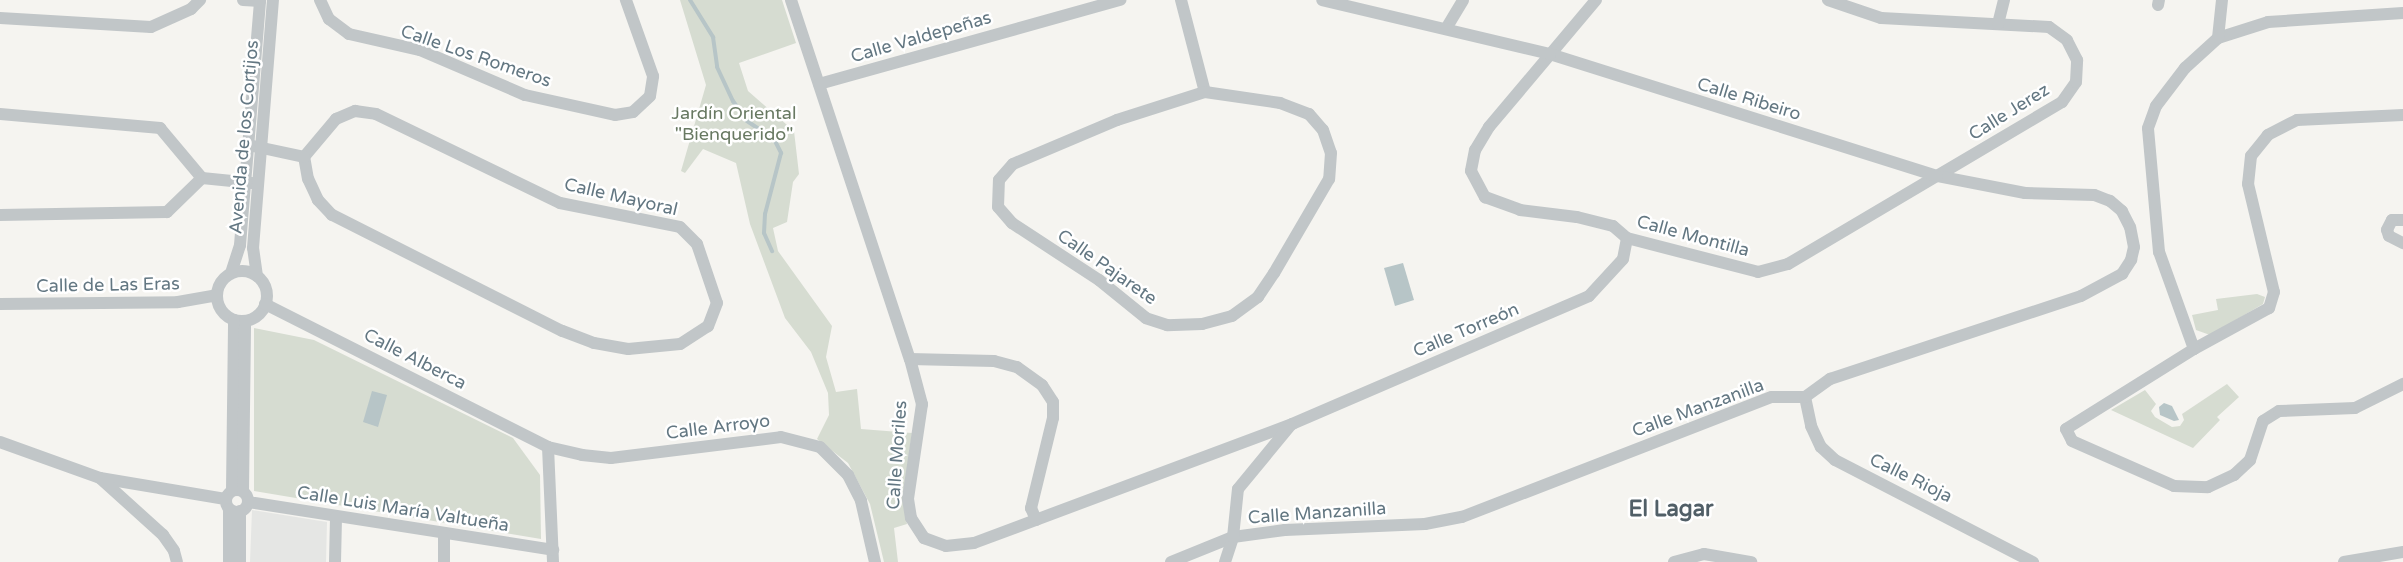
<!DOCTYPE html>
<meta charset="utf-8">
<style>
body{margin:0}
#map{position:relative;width:2403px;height:562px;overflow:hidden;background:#f5f4f0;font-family:"Varela Round",sans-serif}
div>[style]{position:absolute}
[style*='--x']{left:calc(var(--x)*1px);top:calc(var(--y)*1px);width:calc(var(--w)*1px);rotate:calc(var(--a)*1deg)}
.built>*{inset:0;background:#e5e6e4}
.green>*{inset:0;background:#d6dcd1}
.water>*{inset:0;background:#b7c5c7}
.stream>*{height:4px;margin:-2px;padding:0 2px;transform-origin:2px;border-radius:2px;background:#b7c5c7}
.minor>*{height:12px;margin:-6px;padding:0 6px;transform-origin:6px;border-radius:6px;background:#c1c6c8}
.minor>.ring{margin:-6px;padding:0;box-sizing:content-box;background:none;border:12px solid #c1c6c8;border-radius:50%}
span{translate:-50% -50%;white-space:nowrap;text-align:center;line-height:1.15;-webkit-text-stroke:5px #fff;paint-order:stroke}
.street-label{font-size:18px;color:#637782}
.park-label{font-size:18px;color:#687962}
.district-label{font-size:22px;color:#515f67;font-weight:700}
</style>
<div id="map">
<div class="built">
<div style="clip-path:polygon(252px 510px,327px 522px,326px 562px,250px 562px)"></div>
</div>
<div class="green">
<div style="clip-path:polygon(680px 0,782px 0,796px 43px,739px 63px,748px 91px,794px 131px,799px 174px,793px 182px,787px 222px,773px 228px,778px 251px,832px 326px,826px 357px,836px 392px,857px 389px,861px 429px,912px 433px,903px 498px,907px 524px,894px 528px,898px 562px,884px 562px,870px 504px,848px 463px,817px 439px,829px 415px,828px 393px,811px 352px,785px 318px,750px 224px,736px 163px,703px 149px,685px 173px,681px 171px,706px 85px)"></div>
<div style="clip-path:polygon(2257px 294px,2265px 297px,2263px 304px,2210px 335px,2196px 330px,2192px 315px,2218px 310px,2216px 299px)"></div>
<div style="clip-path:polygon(254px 328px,314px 340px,513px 438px,540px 475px,541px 539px,254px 491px)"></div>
<div style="clip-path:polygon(2227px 384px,2239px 397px,2217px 417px,2220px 420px,2193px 448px,2111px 410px,2145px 390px,2156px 404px,2151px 411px,2155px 417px,2172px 427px,2180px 426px,2184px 420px,2182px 414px)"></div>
</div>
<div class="water">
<div style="clip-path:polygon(1403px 263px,1414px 300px,1395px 306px,1384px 268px)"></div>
<div style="clip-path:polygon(372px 391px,387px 395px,378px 427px,363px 422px)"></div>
<div style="clip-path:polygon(2164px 403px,2172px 406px,2179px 420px,2174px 421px,2160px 415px,2159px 407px)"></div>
</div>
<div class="stream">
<div style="--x:690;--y:0;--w:44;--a:58.1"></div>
<div style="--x:713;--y:37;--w:30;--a:82"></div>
<div style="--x:717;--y:67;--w:38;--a:65"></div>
<div style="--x:733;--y:101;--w:24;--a:55"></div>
<div style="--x:747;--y:121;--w:32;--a:34"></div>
<div style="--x:774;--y:139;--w:16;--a:63"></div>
<div style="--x:781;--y:153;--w:63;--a:104.7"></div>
<div style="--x:765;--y:214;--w:19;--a:93"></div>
<div style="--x:764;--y:233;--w:20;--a:66"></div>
</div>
<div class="minor">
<div style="--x:243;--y:0;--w:17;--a:3"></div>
<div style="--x:320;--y:0;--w:21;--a:65"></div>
<div style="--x:329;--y:19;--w:25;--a:37"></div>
<div style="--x:349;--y:34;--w:73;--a:12.7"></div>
<div style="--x:420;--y:50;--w:114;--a:23.2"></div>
<div style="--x:525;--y:95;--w:92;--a:12.5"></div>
<div style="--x:615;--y:115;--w:18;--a:-9"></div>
<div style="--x:633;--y:112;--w:23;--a:-43"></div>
<div style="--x:650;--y:96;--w:20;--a:-81"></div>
<div style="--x:653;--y:76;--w:81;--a:-109.6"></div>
<div style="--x:791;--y:0;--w:378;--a:71.7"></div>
<div style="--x:910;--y:359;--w:47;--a:75.1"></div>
<div style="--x:922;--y:404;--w:96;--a:98.4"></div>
<div style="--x:908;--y:499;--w:19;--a:81"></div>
<div style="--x:911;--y:518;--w:24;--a:57"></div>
<div style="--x:924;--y:538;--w:23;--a:20"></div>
<div style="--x:946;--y:546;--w:28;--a:-6"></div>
<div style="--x:974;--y:543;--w:340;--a:-20.5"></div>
<div style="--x:1292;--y:424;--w:323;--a:-23.3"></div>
<div style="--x:1589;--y:296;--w:50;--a:-47.4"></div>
<div style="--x:1623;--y:259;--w:21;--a:-79"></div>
<div style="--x:1181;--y:0;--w:95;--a:75.4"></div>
<div style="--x:1596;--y:0;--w:166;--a:130.1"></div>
<div style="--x:1489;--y:127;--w:27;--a:121"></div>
<div style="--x:1475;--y:150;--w:21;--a:101"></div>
<div style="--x:1471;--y:171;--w:30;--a:62"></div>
<div style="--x:1485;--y:197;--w:37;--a:20"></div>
<div style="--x:1520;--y:210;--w:57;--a:7"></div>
<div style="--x:1577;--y:217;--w:37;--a:14"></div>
<div style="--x:1613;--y:226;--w:18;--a:41"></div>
<div style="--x:1627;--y:238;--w:135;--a:14.5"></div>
<div style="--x:1758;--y:272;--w:31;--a:-15"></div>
<div style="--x:1788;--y:264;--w:173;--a:-30.6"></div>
<div style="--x:1937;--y:176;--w:145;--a:-30.6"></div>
<div style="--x:2062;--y:102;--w:24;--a:-55"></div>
<div style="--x:2076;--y:82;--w:22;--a:-87"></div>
<div style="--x:2077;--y:60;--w:22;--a:-117"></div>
<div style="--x:2067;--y:40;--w:22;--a:-144"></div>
<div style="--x:2049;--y:27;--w:168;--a:-176.9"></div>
<div style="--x:1881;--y:18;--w:56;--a:-161.2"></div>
<div style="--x:2158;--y:5;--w:5;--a:-79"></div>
<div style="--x:0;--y:18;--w:151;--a:3.4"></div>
<div style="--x:151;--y:27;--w:44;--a:-24.2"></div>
<div style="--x:191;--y:9;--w:13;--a:-45"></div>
<div style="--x:1998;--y:24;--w:25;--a:-76"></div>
<div style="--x:1447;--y:27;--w:31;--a:-59"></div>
<div style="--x:2218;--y:38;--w:52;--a:-17.7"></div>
<div style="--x:2268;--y:22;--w:135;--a:-3.8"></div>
<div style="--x:819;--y:84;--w:313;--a:-15.6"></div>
<div style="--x:1205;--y:92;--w:76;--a:8.3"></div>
<div style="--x:1280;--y:103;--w:31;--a:21"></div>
<div style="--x:1309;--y:114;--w:21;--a:49"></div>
<div style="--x:1323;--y:130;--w:24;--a:71"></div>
<div style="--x:1331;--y:153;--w:26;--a:94"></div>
<div style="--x:1329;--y:179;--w:109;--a:120.3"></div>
<div style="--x:1274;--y:273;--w:29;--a:124"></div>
<div style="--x:1258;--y:297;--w:32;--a:144"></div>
<div style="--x:1232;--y:316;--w:31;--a:165"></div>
<div style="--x:1202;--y:324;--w:35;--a:178"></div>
<div style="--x:1167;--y:325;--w:22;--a:-162"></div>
<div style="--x:1146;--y:318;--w:60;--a:-141"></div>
<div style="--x:1099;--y:280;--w:104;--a:-146.8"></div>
<div style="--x:1012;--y:223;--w:21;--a:-131"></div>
<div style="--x:998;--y:207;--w:27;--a:-88"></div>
<div style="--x:999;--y:180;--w:21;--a:-49"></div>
<div style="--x:1013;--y:164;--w:113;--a:-22.9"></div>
<div style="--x:1117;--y:120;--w:92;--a:-17.7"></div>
<div style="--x:355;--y:111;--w:21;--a:8"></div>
<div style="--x:376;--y:114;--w:204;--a:25.8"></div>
<div style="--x:560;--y:203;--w:122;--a:11.3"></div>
<div style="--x:680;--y:227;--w:24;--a:45"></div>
<div style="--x:697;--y:244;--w:62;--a:71.3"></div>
<div style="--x:717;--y:303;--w:25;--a:111"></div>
<div style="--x:708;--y:326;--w:33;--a:147"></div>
<div style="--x:680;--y:344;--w:52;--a:174.5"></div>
<div style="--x:628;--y:349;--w:35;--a:-170"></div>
<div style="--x:594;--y:343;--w:34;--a:-159"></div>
<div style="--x:562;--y:331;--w:258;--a:-153.2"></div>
<div style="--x:332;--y:215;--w:21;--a:-133"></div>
<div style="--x:318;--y:200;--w:23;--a:-115"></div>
<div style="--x:308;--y:179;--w:22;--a:-100"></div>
<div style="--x:304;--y:157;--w:50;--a:-49.9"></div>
<div style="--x:336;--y:119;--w:21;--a:-23"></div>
<div style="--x:0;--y:114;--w:161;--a:5"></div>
<div style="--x:160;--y:128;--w:65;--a:50"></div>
<div style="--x:202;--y:178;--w:49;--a:135.8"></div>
<div style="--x:167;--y:212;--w:167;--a:179"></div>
<div style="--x:2403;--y:115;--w:106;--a:177.3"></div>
<div style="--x:2297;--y:120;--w:33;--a:153"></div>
<div style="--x:2268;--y:135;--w:27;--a:129"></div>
<div style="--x:2251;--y:156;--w:28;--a:96"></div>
<div style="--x:2248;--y:184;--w:111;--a:76.5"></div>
<div style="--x:2274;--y:292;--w:17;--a:107"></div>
<div style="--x:2269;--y:308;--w:85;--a:151.3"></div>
<div style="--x:2194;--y:349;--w:151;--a:148"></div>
<div style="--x:2066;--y:429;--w:13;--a:63"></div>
<div style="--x:2072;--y:441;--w:111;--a:23.8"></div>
<div style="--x:2174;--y:486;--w:34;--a:2"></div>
<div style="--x:2208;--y:487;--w:29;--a:-25"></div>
<div style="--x:2234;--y:475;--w:22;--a:-43"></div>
<div style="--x:2250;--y:460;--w:41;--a:-71.6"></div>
<div style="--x:2263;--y:421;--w:19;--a:-32"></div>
<div style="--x:2279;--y:411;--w:76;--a:-2.3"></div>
<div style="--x:2355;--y:408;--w:54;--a:-26.6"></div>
<div style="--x:253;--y:146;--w:52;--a:12.2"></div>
<div style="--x:202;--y:178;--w:50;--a:5.7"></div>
<div style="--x:2403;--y:220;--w:11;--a:180"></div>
<div style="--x:2392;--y:220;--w:11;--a:117"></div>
<div style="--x:2387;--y:230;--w:6;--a:72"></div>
<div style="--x:2389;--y:236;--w:16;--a:27"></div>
<div class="ring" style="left:217px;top:271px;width:38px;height:38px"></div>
<div style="--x:231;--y:273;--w:29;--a:-72"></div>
<div style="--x:240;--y:245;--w:246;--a:-85.3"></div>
<div style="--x:257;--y:276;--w:28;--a:-98"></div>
<div style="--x:253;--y:248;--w:249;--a:-85.4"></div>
<div style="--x:0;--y:304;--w:178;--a:-0.6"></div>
<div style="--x:178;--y:302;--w:39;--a:-10"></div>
<div style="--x:265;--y:304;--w:317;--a:26.8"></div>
<div style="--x:548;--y:447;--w:35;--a:13"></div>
<div style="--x:582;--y:455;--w:29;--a:6"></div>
<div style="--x:611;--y:458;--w:171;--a:-7"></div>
<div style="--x:781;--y:437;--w:40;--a:14.4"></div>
<div style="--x:820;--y:447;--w:40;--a:45"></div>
<div style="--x:848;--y:475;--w:29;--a:63"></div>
<div style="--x:861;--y:501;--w:63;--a:77.1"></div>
<div style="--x:2194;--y:349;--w:103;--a:-109.8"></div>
<div style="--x:2159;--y:252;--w:124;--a:-95.1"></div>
<div style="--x:2148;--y:128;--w:23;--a:-70"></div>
<div style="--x:2156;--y:106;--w:48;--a:-52.7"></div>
<div style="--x:2185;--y:68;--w:45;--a:-42.3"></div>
<div style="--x:2218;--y:38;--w:38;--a:-84"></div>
<div style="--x:910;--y:359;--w:84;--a:1.4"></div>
<div style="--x:994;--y:361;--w:24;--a:15"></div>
<div style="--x:1017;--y:367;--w:31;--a:36"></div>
<div style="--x:1042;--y:385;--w:20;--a:57"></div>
<div style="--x:1053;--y:402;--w:16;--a:90"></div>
<div style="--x:1053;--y:418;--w:93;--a:103.7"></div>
<div style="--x:1031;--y:508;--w:13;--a:67"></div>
<div style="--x:1805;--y:397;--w:30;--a:78"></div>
<div style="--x:1811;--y:426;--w:23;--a:65"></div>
<div style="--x:1821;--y:447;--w:19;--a:43"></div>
<div style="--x:1835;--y:460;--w:223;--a:27.3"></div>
<div style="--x:0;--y:442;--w:106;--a:19.8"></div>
<div style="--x:100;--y:478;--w:127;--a:9.5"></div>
<div style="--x:548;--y:447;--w:115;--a:87.5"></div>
<div style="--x:100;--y:478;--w:85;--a:42.1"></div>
<div style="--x:163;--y:535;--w:19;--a:55"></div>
<div style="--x:174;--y:551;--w:11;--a:75"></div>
<div class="ring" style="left:226px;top:490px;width:10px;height:10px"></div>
<div style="--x:232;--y:490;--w:170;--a:-89.3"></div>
<div style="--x:243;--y:491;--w:170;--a:-89.3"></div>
<div style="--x:248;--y:502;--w:309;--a:8.9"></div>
<div style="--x:229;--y:562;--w:53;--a:-90"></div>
<div style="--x:240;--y:562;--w:51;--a:-90"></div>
<div style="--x:335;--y:562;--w:45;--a:-88.7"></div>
<div style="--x:444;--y:562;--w:29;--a:-90"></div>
<div style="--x:1171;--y:562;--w:67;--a:-22"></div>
<div style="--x:1233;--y:537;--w:52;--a:-7.7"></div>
<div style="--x:1285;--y:530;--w:140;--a:-2.5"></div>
<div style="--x:1425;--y:524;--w:38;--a:-11"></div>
<div style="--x:1462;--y:517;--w:332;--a:-21.2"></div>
<div style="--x:1772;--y:397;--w:33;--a:0"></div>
<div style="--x:1805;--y:397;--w:31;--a:-36"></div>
<div style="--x:1830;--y:379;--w:264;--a:-18.3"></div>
<div style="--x:2081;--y:296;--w:47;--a:-28.2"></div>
<div style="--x:2122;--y:274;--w:17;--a:-57"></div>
<div style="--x:2131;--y:260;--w:13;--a:-77"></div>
<div style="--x:2134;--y:247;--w:20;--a:-101"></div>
<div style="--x:2130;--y:227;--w:18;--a:-117"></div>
<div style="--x:2122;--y:211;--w:16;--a:-140"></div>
<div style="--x:2110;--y:201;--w:17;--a:-159"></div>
<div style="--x:2094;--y:195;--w:69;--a:-178.3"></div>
<div style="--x:2025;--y:193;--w:90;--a:-169.1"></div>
<div style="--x:1937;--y:176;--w:406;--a:-162.5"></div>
<div style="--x:1550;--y:54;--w:234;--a:-166.7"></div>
<div style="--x:1225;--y:562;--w:26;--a:-72"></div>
<div style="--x:1233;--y:537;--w:48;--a:-84.1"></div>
<div style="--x:1238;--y:489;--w:82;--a:-50.5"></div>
<div style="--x:1674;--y:562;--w:31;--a:-15"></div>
<div style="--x:1704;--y:554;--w:48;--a:9.7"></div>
<div style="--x:2344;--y:562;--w:60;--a:-9.6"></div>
</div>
<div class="street-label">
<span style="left:921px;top:37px;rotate:-16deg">Calle Valdepeñas</span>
<span style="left:476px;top:56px;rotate:19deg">Calle Los Romeros</span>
<span style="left:1749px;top:99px;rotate:17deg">Calle Ribeiro</span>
<span style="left:2009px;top:112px;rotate:-32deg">Calle Jerez</span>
<span style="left:244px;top:137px;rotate:-85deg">Avenida de los Cortijos</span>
<span style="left:621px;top:197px;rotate:13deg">Calle Mayoral</span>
<span style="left:1693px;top:236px;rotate:15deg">Calle Montilla</span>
<span style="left:1107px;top:267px;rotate:35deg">Calle Pajarete</span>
<span style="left:108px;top:285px;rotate:-1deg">Calle de Las Eras</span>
<span style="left:1466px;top:330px;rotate:-23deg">Calle Torreón</span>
<span style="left:415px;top:359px;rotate:27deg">Calle Alberca</span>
<span style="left:1698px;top:408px;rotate:-20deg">Calle Manzanilla</span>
<span style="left:718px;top:427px;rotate:-7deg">Calle Arroyo</span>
<span style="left:897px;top:455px;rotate:-86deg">Calle Moriles</span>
<span style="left:1911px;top:478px;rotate:26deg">Calle Rioja</span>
<span style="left:403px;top:509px;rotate:9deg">Calle Luis María Valtueña</span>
<span style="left:1317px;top:513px;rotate:-4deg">Calle Manzanilla</span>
</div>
<div class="park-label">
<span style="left:734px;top:124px">Jardín Oriental<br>"Bienquerido"</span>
</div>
<div class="district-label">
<span style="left:1671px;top:510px">El Lagar</span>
</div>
</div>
